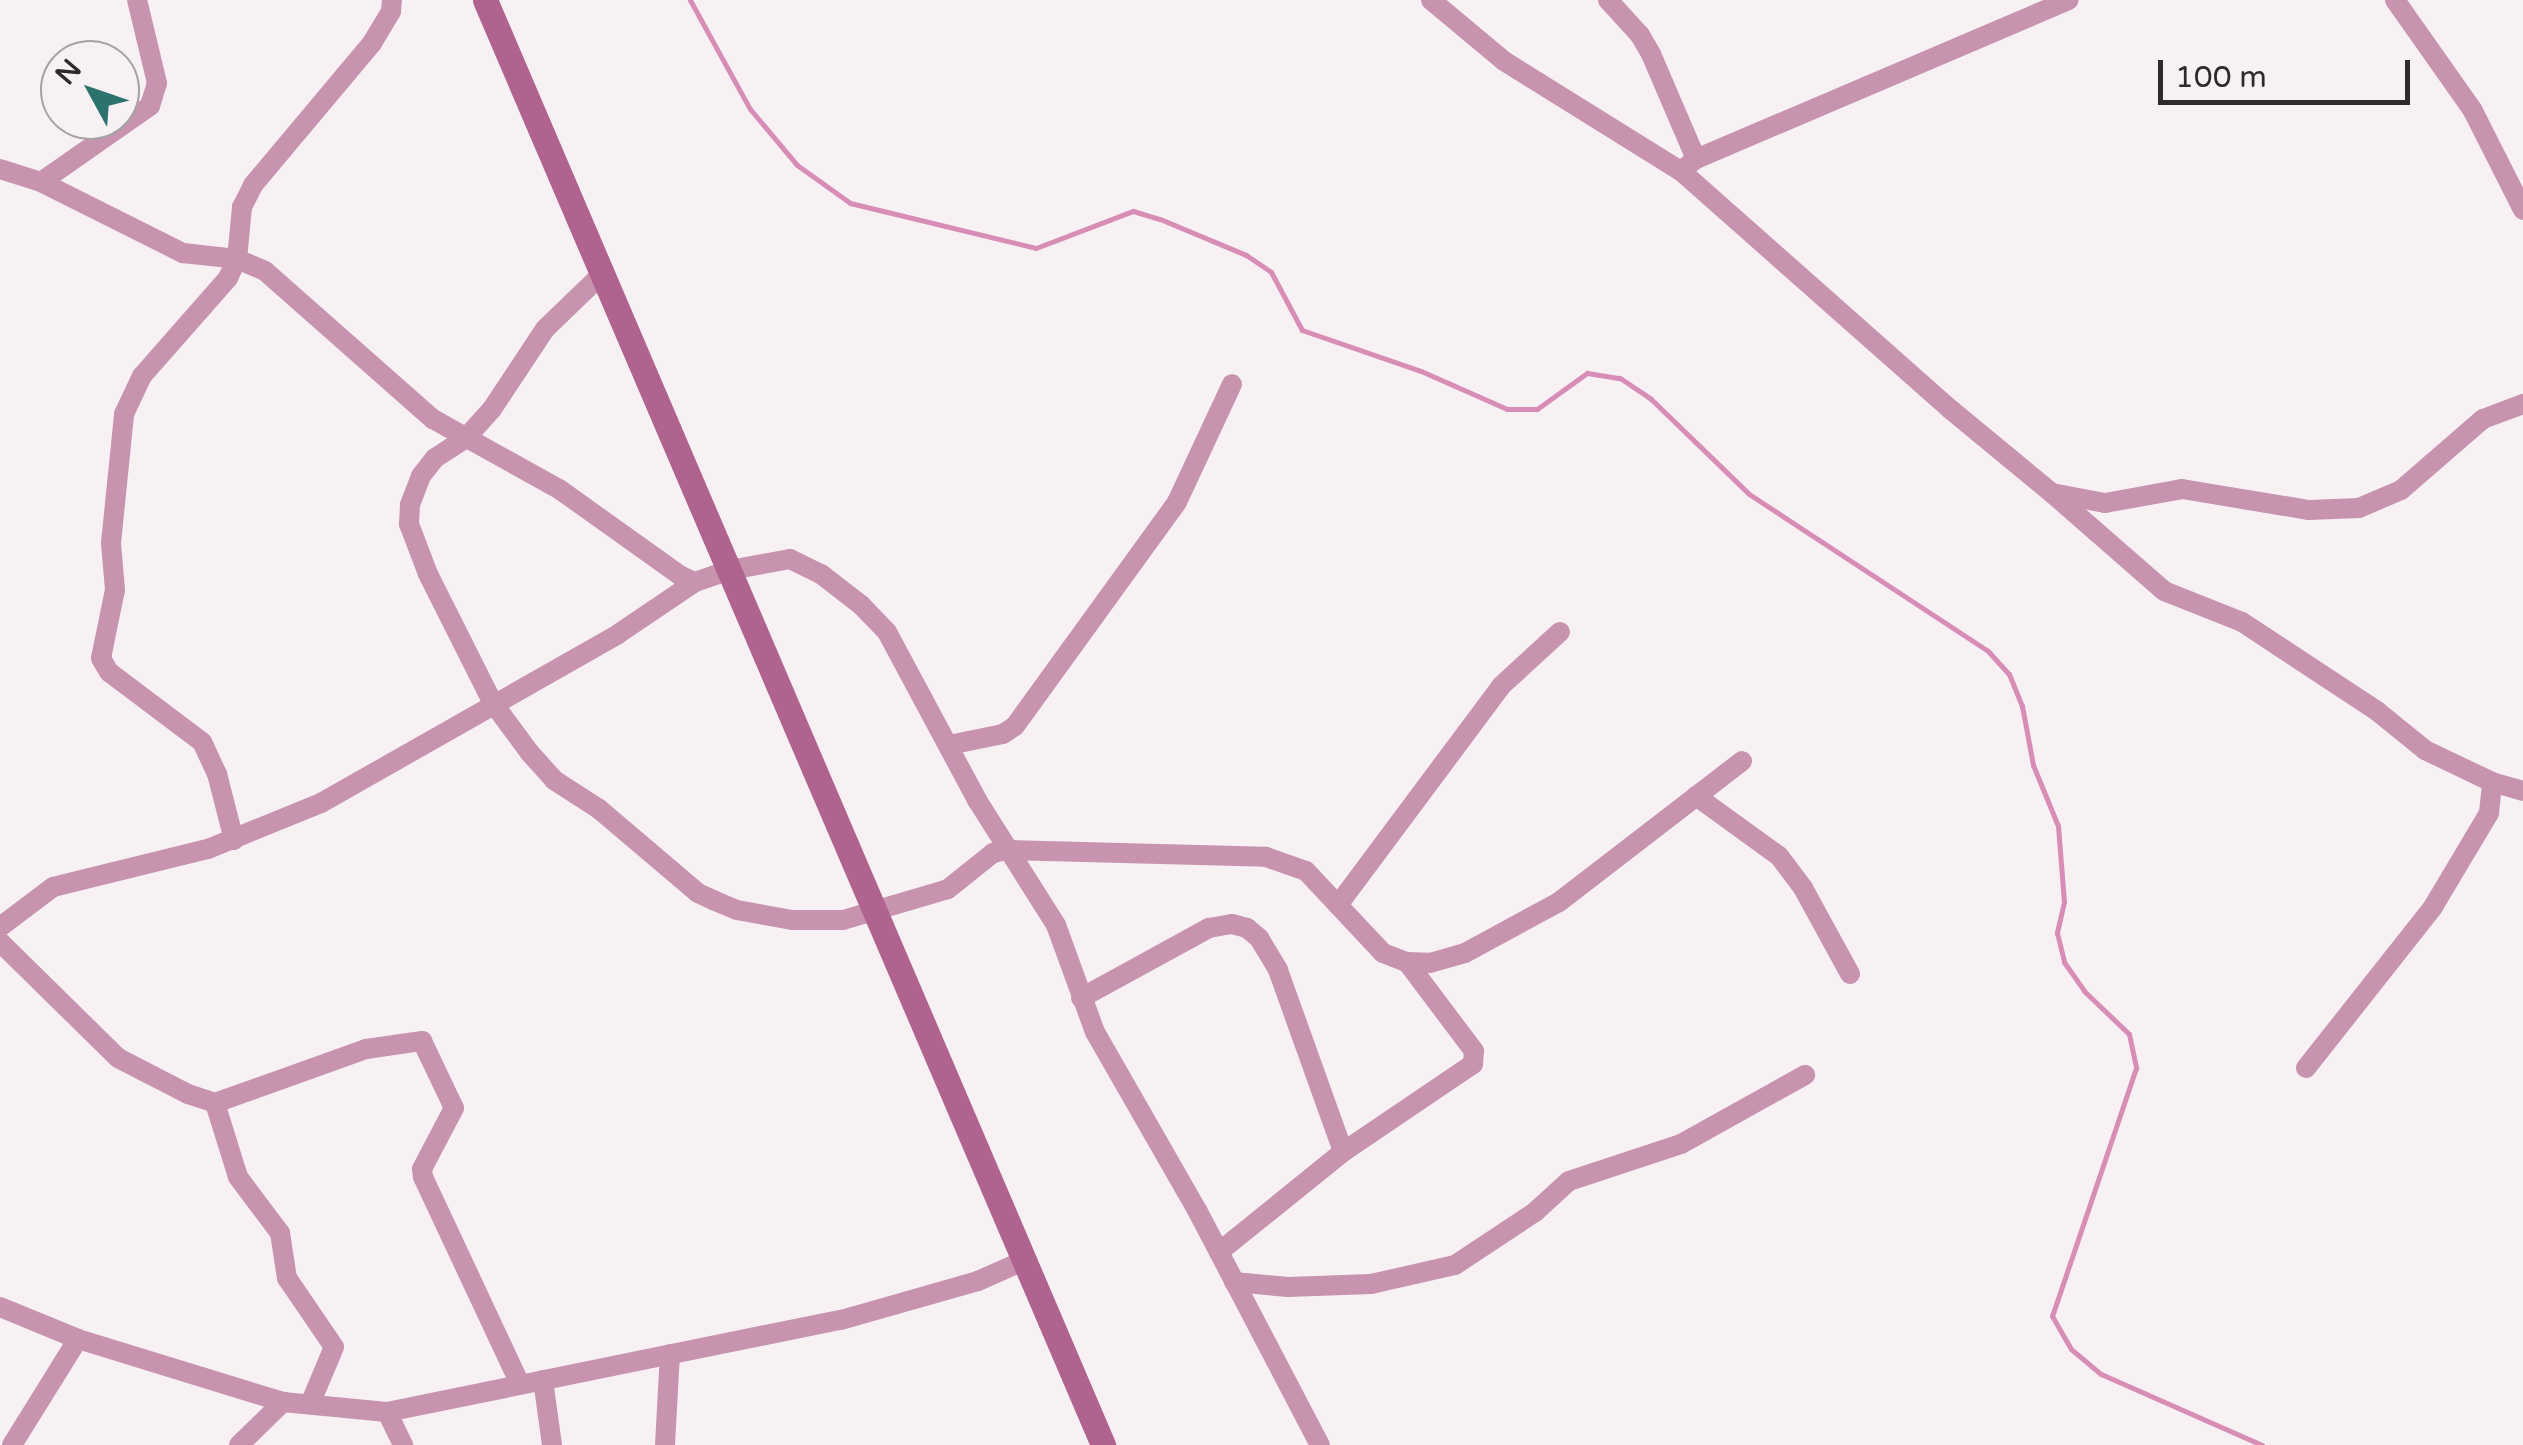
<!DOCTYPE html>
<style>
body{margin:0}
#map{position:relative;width:2523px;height:1445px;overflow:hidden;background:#f7f1f4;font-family:"Varela Round",sans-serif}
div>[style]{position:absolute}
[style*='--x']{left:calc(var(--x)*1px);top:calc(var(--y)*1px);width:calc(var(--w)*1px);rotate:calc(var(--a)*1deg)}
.stream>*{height:5px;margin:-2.5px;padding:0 2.5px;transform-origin:2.5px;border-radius:2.5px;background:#d78db6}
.minor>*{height:20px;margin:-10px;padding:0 10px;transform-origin:10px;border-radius:10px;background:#c893af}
.secondary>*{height:25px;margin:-12.5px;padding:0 12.5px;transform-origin:12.5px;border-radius:12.5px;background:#af638e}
span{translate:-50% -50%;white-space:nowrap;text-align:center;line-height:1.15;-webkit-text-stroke:8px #f7f1f4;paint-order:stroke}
.north{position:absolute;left:40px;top:40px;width:100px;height:100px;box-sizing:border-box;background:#f7f1f4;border:2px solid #a6a1a4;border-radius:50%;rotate:310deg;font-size:28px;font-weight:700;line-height:40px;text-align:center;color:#2c2a2b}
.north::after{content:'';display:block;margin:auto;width:35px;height:45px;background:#2b736c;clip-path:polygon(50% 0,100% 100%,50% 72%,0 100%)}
.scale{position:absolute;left:2158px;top:60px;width:252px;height:45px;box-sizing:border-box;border:5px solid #2c2a2b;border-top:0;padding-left:12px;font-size:30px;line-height:35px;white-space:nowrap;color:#2c2a2b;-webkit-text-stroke:8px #f7f1f4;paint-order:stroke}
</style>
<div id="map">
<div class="stream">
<div style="--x:690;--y:0;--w:124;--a:61.2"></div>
<div style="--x:750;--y:109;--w:73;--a:50"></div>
<div style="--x:797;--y:165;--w:65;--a:35.6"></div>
<div style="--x:850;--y:203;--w:191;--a:13.6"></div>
<div style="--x:1036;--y:248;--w:104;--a:-20.9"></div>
<div style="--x:1133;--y:211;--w:28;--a:17"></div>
<div style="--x:1160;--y:219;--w:93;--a:22.7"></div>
<div style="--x:1246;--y:255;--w:30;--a:34"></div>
<div style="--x:1271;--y:272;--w:66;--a:61.9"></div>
<div style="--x:1302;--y:330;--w:126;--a:19"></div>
<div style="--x:1421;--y:371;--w:94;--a:23.8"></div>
<div style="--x:1507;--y:409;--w:30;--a:0"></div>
<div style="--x:1537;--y:409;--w:62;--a:-35.8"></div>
<div style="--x:1587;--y:373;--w:33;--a:9"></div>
<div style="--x:1620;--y:378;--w:37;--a:34"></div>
<div style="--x:1651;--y:399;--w:136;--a:44.1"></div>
<div style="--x:1749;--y:494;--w:286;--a:33.3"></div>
<div style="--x:1988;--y:651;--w:31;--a:48"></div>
<div style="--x:2009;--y:674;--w:35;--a:68"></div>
<div style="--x:2022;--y:706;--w:60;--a:79.4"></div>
<div style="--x:2033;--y:765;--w:66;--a:67.7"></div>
<div style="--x:2058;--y:826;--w:76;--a:85.5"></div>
<div style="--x:2064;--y:902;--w:32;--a:103"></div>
<div style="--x:2057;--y:933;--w:30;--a:76"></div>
<div style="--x:2064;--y:962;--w:35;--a:55"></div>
<div style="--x:2084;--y:991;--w:62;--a:43.7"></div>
<div style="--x:2129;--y:1034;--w:35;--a:78"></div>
<div style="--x:2136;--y:1068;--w:262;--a:108.7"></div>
<div style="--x:2052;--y:1316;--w:38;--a:60"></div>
<div style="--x:2071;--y:1349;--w:39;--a:40"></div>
<div style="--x:2101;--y:1374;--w:176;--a:23.8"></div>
</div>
<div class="minor">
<div style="--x:1431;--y:0;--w:95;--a:39.9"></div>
<div style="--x:1504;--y:61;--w:208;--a:31.9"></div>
<div style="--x:1681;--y:171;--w:19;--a:-39"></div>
<div style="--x:1696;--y:159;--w:405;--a:-23.1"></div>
<div style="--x:1608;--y:0;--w:47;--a:47.6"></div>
<div style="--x:1640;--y:35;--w:22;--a:60"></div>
<div style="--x:1651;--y:54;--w:114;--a:66.8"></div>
<div style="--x:2395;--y:0;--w:133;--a:54.8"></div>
<div style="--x:2472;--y:109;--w:113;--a:63.2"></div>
<div style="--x:0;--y:169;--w:43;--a:17.6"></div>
<div style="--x:41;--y:182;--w:159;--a:26.6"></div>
<div style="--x:183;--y:253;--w:54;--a:6.3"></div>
<div style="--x:237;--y:259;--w:30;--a:23"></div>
<div style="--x:265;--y:271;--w:224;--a:41.4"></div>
<div style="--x:433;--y:419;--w:144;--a:29.1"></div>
<div style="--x:559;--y:489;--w:150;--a:35.5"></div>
<div style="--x:681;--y:576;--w:15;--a:23"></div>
<div style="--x:695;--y:582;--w:37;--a:-19"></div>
<div style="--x:730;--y:570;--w:61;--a:-10.4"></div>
<div style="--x:790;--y:559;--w:34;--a:26"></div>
<div style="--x:821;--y:574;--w:51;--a:37.8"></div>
<div style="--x:861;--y:605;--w:37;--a:46"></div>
<div style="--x:887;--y:632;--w:191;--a:61.8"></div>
<div style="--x:977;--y:800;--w:148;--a:57.7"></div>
<div style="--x:1056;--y:925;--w:114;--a:70"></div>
<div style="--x:1095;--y:1032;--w:205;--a:60.2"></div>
<div style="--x:1197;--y:1210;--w:265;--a:62.4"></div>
<div style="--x:1681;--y:171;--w:359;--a:41.5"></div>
<div style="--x:1950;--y:409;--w:132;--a:39.5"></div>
<div style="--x:2052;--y:493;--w:54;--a:10.7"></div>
<div style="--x:2105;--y:503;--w:78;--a:-10.3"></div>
<div style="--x:2182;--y:489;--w:129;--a:9.4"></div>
<div style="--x:2309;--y:510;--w:50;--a:-2.3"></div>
<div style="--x:2359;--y:508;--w:46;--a:-23.2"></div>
<div style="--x:2401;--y:490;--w:108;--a:-40.9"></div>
<div style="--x:2483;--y:419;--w:43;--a:-20.6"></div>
<div style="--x:41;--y:182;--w:133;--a:-34.9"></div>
<div style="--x:150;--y:106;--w:24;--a:-73"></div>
<div style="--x:157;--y:83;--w:85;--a:-103.5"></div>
<div style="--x:600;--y:276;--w:76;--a:136.1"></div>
<div style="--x:545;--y:329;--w:96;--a:123.5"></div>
<div style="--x:492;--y:409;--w:39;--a:132"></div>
<div style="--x:466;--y:438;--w:37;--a:147"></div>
<div style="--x:435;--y:458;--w:23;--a:128"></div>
<div style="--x:421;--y:476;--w:31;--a:111"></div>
<div style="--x:410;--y:505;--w:19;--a:93"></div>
<div style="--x:409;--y:524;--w:53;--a:69.2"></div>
<div style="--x:428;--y:574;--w:144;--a:63.3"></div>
<div style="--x:493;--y:703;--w:62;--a:53.5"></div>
<div style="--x:530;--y:753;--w:36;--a:48"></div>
<div style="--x:554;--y:780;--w:54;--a:32.8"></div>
<div style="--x:599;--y:809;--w:130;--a:40.3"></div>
<div style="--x:698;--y:893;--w:17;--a:25"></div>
<div style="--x:713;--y:900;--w:26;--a:23"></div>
<div style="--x:737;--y:910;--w:56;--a:10.3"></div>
<div style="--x:792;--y:920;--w:51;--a:0"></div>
<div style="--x:843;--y:920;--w:109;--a:-16.4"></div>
<div style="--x:948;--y:889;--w:58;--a:-38.7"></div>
<div style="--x:993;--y:853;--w:14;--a:-12"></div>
<div style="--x:1007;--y:850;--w:259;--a:1.5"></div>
<div style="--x:1266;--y:857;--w:42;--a:19.3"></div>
<div style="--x:1306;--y:871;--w:112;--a:46.8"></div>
<div style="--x:1383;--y:953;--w:26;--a:21"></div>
<div style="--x:1407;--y:962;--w:23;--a:2"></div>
<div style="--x:1430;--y:963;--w:36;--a:-16"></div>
<div style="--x:1465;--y:953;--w:107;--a:-28.5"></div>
<div style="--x:1559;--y:902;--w:231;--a:-37.6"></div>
<div style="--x:2053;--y:494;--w:147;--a:41.1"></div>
<div style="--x:2164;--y:591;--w:84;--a:21.7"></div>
<div style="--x:2242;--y:622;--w:162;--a:33.4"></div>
<div style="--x:2377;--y:711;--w:62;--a:39.1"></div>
<div style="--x:2425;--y:750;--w:74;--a:25.5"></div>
<div style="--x:2492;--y:782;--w:32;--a:16"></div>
<div style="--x:949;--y:745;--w:55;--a:-11.5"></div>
<div style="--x:1003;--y:734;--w:14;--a:-34"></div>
<div style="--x:1015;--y:726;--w:276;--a:-54.1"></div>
<div style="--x:1177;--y:502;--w:130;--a:-65"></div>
<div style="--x:1696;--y:796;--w:102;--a:35.9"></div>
<div style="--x:1779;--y:856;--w:40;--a:53"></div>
<div style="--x:1803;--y:888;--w:98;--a:61.3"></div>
<div style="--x:234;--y:840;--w:68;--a:-104.4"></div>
<div style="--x:217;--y:774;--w:35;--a:-115"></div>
<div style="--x:202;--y:742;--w:116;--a:-143"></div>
<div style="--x:109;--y:672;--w:16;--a:-120"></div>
<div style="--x:101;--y:658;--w:69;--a:-78.4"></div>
<div style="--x:115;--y:590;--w:47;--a:-94.9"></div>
<div style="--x:111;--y:543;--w:130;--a:-84.2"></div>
<div style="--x:124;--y:414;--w:42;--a:-64.7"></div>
<div style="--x:142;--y:376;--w:130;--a:-48.7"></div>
<div style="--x:228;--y:278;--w:21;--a:-65"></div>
<div style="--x:237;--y:259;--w:52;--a:-84.5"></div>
<div style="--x:242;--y:207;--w:25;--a:-63"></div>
<div style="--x:253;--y:185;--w:185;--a:-50"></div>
<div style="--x:372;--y:43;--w:37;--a:-59"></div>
<div style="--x:391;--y:11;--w:11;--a:-85"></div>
<div style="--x:1338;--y:905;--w:273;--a:-53.3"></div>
<div style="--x:1501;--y:686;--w:80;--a:-42.5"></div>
<div style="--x:0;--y:927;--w:66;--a:-37"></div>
<div style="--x:53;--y:887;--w:160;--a:-13.8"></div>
<div style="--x:208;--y:849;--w:122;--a:-22.2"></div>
<div style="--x:321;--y:803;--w:342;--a:-29.6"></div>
<div style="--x:618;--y:634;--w:93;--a:-34"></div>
<div style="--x:0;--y:942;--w:165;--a:44.5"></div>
<div style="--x:118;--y:1058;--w:79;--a:27.2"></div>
<div style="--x:188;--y:1094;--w:28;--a:18"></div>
<div style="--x:215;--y:1103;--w:77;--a:72.7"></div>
<div style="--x:238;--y:1177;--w:70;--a:53.1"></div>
<div style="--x:280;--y:1233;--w:46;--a:81.2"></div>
<div style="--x:287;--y:1278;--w:83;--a:55.7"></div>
<div style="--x:334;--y:1347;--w:62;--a:112.8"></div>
<div style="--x:1081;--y:998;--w:146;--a:-28.7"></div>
<div style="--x:1209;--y:928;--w:23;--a:-10"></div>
<div style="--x:1232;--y:924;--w:16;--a:15"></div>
<div style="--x:1247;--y:928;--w:16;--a:40"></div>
<div style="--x:1259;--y:938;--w:37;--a:59"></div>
<div style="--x:1278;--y:970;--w:193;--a:70.3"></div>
<div style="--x:2306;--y:1068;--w:205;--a:-51.7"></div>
<div style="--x:2433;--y:907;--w:109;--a:-59.2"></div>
<div style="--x:2489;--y:813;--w:31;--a:-84"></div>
<div style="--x:215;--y:1103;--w:160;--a:-19.7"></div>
<div style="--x:366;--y:1049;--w:57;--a:-8.1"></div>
<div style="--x:422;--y:1041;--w:74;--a:64.5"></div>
<div style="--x:454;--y:1108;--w:69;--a:117.7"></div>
<div style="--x:422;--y:1169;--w:8;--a:83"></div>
<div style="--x:423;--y:1177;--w:229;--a:64.9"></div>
<div style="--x:1219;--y:1252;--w:159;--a:-38.9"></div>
<div style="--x:1343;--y:1152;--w:157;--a:-34.1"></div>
<div style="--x:1473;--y:1064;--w:13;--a:-86"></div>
<div style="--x:1474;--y:1051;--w:111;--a:-127"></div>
<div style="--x:1234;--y:1282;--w:54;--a:5.3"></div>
<div style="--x:1288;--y:1287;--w:83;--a:-2.1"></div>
<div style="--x:1371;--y:1284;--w:86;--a:-12.7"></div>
<div style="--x:1455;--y:1265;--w:96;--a:-33.5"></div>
<div style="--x:1535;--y:1212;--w:46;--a:-42.4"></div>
<div style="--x:1569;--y:1181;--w:118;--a:-18.3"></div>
<div style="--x:1681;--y:1144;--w:142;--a:-29.1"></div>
<div style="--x:0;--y:1307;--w:84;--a:22.3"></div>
<div style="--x:78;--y:1339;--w:214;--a:17.1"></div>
<div style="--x:283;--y:1402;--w:104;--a:5.5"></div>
<div style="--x:387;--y:1412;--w:463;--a:-11.5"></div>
<div style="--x:841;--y:1320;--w:142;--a:-15.9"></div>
<div style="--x:978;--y:1281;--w:49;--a:-24"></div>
<div style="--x:543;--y:1380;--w:66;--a:82.1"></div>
<div style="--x:387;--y:1412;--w:37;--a:64"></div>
<div style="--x:12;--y:1445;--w:125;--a:-58.1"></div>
<div style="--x:239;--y:1445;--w:62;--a:-44.3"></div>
<div style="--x:665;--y:1445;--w:91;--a:-86.9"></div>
</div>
<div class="secondary">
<div style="--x:485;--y:0;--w:1572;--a:66.84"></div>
</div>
<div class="north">N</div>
<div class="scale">100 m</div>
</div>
